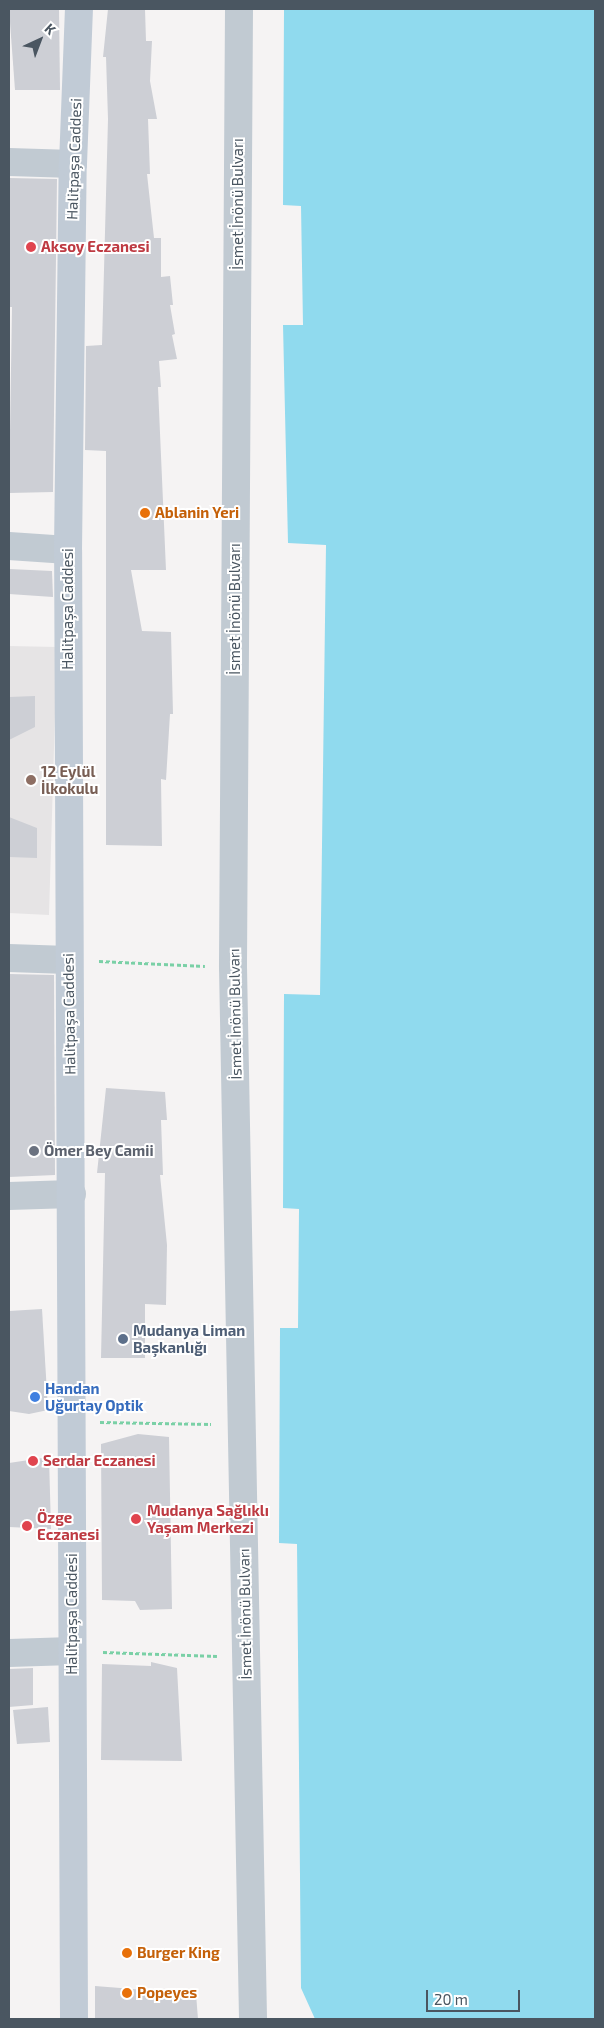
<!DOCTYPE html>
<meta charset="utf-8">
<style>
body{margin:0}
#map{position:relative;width:604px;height:2028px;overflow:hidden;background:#f5f3f3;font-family:"Exo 2",sans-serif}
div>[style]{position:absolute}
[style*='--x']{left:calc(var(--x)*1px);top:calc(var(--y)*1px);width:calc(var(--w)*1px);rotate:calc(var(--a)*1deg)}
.education>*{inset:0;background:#e6e4e5}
.water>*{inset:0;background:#90daee}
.building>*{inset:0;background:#cdcfd5}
.path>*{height:3px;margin-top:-1.5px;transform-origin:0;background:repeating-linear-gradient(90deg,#7ad0a6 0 4px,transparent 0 6.5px)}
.street>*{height:28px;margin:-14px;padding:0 14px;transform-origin:14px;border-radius:14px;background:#c1cad2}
.secondary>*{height:28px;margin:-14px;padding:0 14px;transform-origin:14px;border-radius:14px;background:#c1cbd6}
.dots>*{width:14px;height:14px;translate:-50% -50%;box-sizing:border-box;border:2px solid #fff;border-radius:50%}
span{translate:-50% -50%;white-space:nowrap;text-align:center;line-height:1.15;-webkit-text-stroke:4px #fff;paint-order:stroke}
.street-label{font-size:15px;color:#4a5661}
.health-label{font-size:15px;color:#be3a42;font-weight:700}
.left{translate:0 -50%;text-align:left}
.food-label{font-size:15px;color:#c56008;font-weight:700}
.education-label{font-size:15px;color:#785e54;font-weight:700}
.worship-label{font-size:15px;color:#5b616d;font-weight:700}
.service-label{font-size:15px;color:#4e5e75;font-weight:700}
.shop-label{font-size:15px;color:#366cbe;font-weight:700}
.frame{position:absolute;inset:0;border:10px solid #4a5661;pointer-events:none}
.north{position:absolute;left:15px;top:15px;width:50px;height:50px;-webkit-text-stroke:4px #fff;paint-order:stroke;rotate:43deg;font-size:14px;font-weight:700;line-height:20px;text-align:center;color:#4a5661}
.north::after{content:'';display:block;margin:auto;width:18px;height:22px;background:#4a5661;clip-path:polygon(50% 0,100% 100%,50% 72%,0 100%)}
.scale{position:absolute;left:426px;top:1990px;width:94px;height:22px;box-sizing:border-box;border:2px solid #4a5661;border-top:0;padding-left:6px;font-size:15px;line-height:18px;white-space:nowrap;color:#4a5661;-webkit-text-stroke:4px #fff;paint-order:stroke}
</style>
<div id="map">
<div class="education">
<div style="clip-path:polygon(9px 646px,57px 647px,49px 915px,9px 913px)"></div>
</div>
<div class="water">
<div style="clip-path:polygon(284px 9px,595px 9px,595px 2019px,315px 2019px,301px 1988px,297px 1544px,279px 1543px,280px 1328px,298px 1328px,299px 1209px,283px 1208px,284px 994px,320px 995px,326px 545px,288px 543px,283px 325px,303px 325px,301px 206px,283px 205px)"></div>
</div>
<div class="building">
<div style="clip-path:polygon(9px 9px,59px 9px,60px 90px,15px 90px)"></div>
<div style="clip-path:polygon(108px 9px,145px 9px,146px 41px,152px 41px,150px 81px,157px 119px,148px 119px,150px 174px,147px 174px,154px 238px,161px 238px,161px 277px,170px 276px,173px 305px,170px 305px,175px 334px,172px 335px,177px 359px,159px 361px,161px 387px,158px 387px,166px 570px,131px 570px,142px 631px,171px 632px,173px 714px,170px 714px,166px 780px,161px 779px,162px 846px,106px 845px,106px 451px,85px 450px,86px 346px,102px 345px,108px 119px,106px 57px,103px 57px)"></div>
<div style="clip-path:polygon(9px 178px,57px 179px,53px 492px,9px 493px,12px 307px,9px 307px)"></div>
<div style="clip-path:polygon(9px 569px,52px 571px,53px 597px,9px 594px)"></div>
<div style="clip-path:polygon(35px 696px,35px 727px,9px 740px,9px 697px)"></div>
<div style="clip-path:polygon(9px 817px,37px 828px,37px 858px,9px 857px)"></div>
<div style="clip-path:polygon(9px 974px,54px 975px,55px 1175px,9px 1177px)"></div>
<div style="clip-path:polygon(106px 1088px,165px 1092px,167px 1120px,161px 1120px,163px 1175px,160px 1175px,167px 1245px,166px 1305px,145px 1304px,145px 1358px,101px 1358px,105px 1173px,97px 1173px)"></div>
<div style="clip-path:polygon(42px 1309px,48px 1410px,29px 1414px,9px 1411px,9px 1311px)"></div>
<div style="clip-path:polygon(138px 1434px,169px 1437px,172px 1609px,140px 1610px,135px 1601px,102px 1600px,101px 1444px)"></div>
<div style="clip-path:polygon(49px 1457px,51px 1529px,9px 1527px,9px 1463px)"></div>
<div style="clip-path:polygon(151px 1662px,177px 1668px,182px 1761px,101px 1760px,102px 1664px,151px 1666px)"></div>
<div style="clip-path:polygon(33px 1668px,33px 1705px,9px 1707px,9px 1669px)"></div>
<div style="clip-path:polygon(48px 1707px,50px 1742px,17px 1744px,13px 1710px)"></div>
<div style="clip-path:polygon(95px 1986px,196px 1994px,198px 2019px,95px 2019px)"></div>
</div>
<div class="path">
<div style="--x:99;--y:961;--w:106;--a:2.7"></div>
<div style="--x:100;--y:1422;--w:111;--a:1"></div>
<div style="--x:103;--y:1652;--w:114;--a:2"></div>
</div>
<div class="street">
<div style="--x:239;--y:9;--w:958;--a:90.36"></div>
<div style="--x:233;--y:967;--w:1052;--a:88.91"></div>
<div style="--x:9;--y:162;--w:64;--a:1.8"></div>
<div style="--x:9;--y:546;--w:59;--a:3.9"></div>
<div style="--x:9;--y:958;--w:59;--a:1.9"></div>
<div style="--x:9;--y:1196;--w:63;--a:-1.8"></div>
<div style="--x:9;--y:1653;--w:63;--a:-1.8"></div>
</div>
<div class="secondary">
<div style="--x:74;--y:2019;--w:1469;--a:-90.23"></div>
<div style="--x:68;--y:550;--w:386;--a:-89.3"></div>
<div style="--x:73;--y:164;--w:155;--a:-87.8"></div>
</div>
<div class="dots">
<div style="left:31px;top:247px;background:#e0444e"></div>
<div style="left:145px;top:513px;background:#e8710a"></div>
<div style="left:31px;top:780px;background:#8d6e63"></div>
<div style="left:34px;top:1151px;background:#6b7280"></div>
<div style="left:123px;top:1339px;background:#5c6f8a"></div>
<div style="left:35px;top:1397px;background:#3f7fe0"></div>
<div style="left:33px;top:1461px;background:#e0444e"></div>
<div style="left:136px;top:1519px;background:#e0444e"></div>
<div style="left:27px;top:1526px;background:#e0444e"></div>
<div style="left:127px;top:1953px;background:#e8710a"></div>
<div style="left:127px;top:1993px;background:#e8710a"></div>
</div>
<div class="street-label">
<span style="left:74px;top:159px;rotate:-88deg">Halitpaşa Caddesi</span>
<span style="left:238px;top:204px;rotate:-90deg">İsmet İnönü Bulvarı</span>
<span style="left:68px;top:609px;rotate:-90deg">Halitpaşa Caddesi</span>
<span style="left:235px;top:609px;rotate:-90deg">İsmet İnönü Bulvarı</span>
<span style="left:69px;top:1014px;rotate:-91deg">Halitpaşa Caddesi</span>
<span style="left:235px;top:1014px;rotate:-91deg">İsmet İnönü Bulvarı</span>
<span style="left:72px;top:1614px;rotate:-90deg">Halitpaşa Caddesi</span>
<span style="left:245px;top:1614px;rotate:-91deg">İsmet İnönü Bulvarı</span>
</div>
<div class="health-label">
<span class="left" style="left:41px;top:247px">Aksoy Eczanesi</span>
<span class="left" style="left:43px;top:1461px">Serdar Eczanesi</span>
<span class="left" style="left:147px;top:1519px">Mudanya Sağlıklı<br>Yaşam Merkezi</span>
<span class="left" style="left:37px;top:1526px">Özge<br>Eczanesi</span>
</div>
<div class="food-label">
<span class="left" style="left:155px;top:513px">Ablanin Yeri</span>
<span class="left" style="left:137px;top:1953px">Burger King</span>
<span class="left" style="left:137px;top:1993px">Popeyes</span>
</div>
<div class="education-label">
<span class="left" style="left:41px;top:780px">12 Eylül<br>İlkokulu</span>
</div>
<div class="worship-label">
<span class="left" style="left:44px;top:1151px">Ömer Bey Camii</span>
</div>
<div class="service-label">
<span class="left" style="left:133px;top:1339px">Mudanya Liman<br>Başkanlığı</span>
</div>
<div class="shop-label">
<span class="left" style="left:45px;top:1397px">Handan<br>Uğurtay Optik</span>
</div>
<div class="frame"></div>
<div class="north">K</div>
<div class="scale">20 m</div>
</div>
